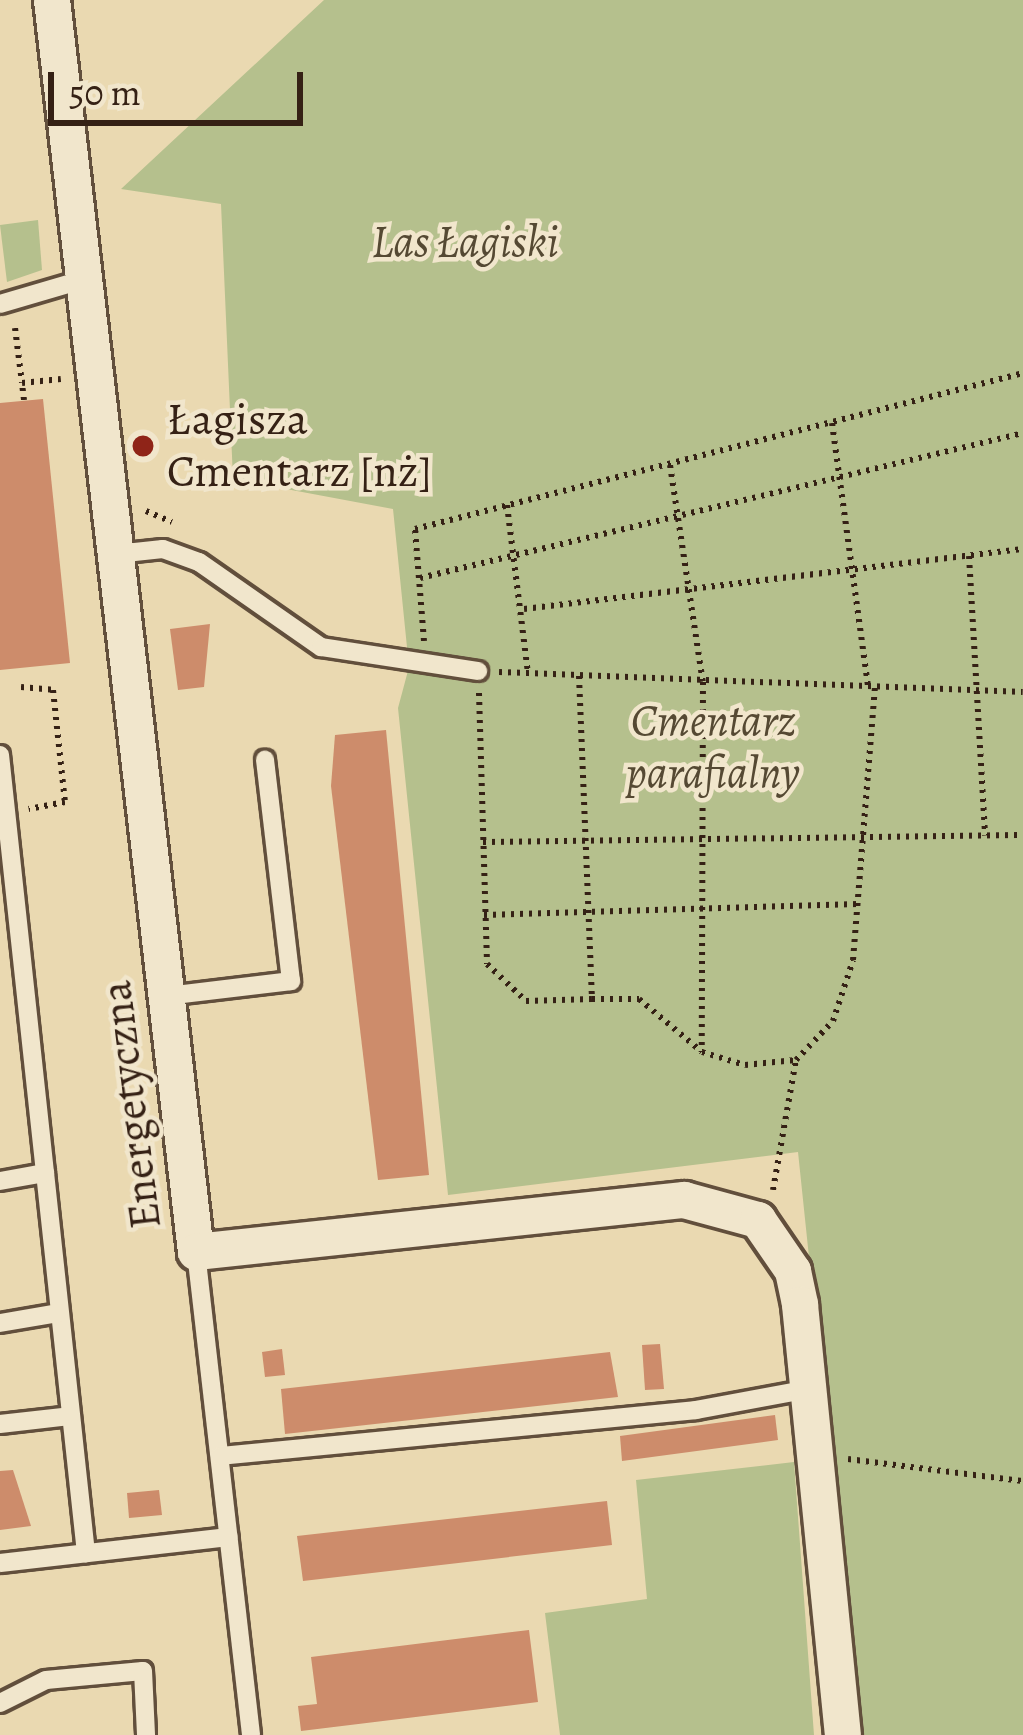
<!DOCTYPE html>
<meta charset="utf-8">
<style>
body{margin:0}
#map{position:relative;width:1023px;height:1735px;overflow:hidden;background:#ead9b1;font-family:Alegreya,serif}
div>[style]{position:absolute}
[style*='--x']{left:calc(var(--x)*1px);top:calc(var(--y)*1px);width:calc(var(--w)*1px);rotate:calc(var(--a)*1deg)}
.green>*{inset:0;background:#b5c08d}
.building>*{inset:0;background:#cd8c6b}
.path>*{height:6px;margin-top:-3px;transform-origin:0;background:repeating-linear-gradient(90deg,#352115 0 3px,transparent 0 9px)}
.roads{filter:drop-shadow(3px 0 #624f3c) drop-shadow(-3px 0 #624f3c) drop-shadow(0 3px #624f3c) drop-shadow(0 -3px #624f3c)}
.lane>*{height:18px;margin:-9px;padding:0 9px;transform-origin:9px;border-radius:9px;background:#f1e6cc}
.street>*{height:36px;margin:-18px;padding:0 18px;transform-origin:18px;border-radius:18px;background:#f1e6cc}
.dots>*{width:33px;height:33px;translate:-50% -50%;box-sizing:border-box;border:6px solid #f1e6cc;border-radius:50%}
span{translate:-50% -50%;white-space:nowrap;text-align:center;line-height:1.15;-webkit-text-stroke:9px #f1e6cc;paint-order:stroke}
.park-label{font-size:45px;color:#554933;font-style:italic}
.poi-label{font-size:45px;color:#352115}
.left{translate:0 -50%;text-align:left}
.street-label{font-size:45px;color:#352115}
.scale{position:absolute;left:48px;top:72px;width:255px;height:54px;box-sizing:border-box;border:6px solid #352115;border-top:0;padding-left:15px;font-size:36px;line-height:42px;white-space:nowrap;color:#352115;-webkit-text-stroke:9px #f1e6cc;paint-order:stroke}
</style>
<div id="map">
<div class="green">
<div style="clip-path:polygon(324px 0,1023px 0,1023px 1735px,859px 1735px,798px 1152px,448px 1195px,398px 708px,409px 667px,393px 509px,233px 479px,221px 204px,121px 189px)"></div>
<div style="clip-path:polygon(38px 220px,42px 270px,7px 282px,0 225px)"></div>
<div style="clip-path:polygon(794px 1462px,814px 1735px,560px 1735px,545px 1613px,647px 1599px,636px 1480px)"></div>
</div>
<div class="building">
<div style="clip-path:polygon(43px 399px,70px 663px,0 670px,0 403px)"></div>
<div style="clip-path:polygon(210px 624px,204px 687px,178px 690px,170px 629px)"></div>
<div style="clip-path:polygon(386px 730px,429px 1175px,378px 1180px,331px 786px,335px 735px)"></div>
<div style="clip-path:polygon(660px 1344px,664px 1389px,645px 1390px,642px 1345px)"></div>
<div style="clip-path:polygon(282px 1349px,285px 1375px,265px 1377px,262px 1352px)"></div>
<div style="clip-path:polygon(610px 1352px,618px 1397px,285px 1434px,281px 1389px)"></div>
<div style="clip-path:polygon(775px 1415px,778px 1440px,622px 1461px,620px 1436px)"></div>
<div style="clip-path:polygon(13px 1470px,31px 1526px,0 1530px,0 1471px)"></div>
<div style="clip-path:polygon(159px 1490px,162px 1515px,129px 1518px,127px 1493px)"></div>
<div style="clip-path:polygon(607px 1501px,612px 1545px,303px 1581px,297px 1536px)"></div>
<div style="clip-path:polygon(529px 1630px,538px 1702px,301px 1731px,298px 1706px,317px 1704px,311px 1657px)"></div>
</div>
<div class="path">
<div style="--x:15;--y:328;--w:55;--a:82.7"></div>
<div style="--x:24;--y:400;--w:17;--a:-97"></div>
<div style="--x:22;--y:383;--w:39;--a:-6"></div>
<div style="--x:832;--y:423;--w:266;--a:82.2"></div>
<div style="--x:670;--y:465;--w:219;--a:81.4"></div>
<div style="--x:703;--y:682;--w:370;--a:90.2"></div>
<div style="--x:507;--y:505;--w:170;--a:82.9"></div>
<div style="--x:146;--y:511;--w:28;--a:23"></div>
<div style="--x:969;--y:556;--w:280;--a:86.7"></div>
<div style="--x:420;--y:578;--w:620;--a:-13.52"></div>
<div style="--x:524;--y:609;--w:503;--a:-6.86"></div>
<div style="--x:424;--y:641;--w:112;--a:-94.6"></div>
<div style="--x:415;--y:529;--w:628;--a:-14.39"></div>
<div style="--x:499;--y:672;--w:524;--a:2.19"></div>
<div style="--x:579;--y:676;--w:323;--a:87.7"></div>
<div style="--x:592;--y:999;--w:47;--a:0"></div>
<div style="--x:639;--y:999;--w:82;--a:40.1"></div>
<div style="--x:702;--y:1052;--w:45;--a:16.8"></div>
<div style="--x:745;--y:1065;--w:51;--a:-5.6"></div>
<div style="--x:21;--y:687;--w:32;--a:5"></div>
<div style="--x:53;--y:690;--w:113;--a:83.9"></div>
<div style="--x:65;--y:802;--w:37;--a:169"></div>
<div style="--x:479;--y:693;--w:271;--a:88.3"></div>
<div style="--x:487;--y:964;--w:54;--a:43.5"></div>
<div style="--x:526;--y:1001;--w:66;--a:-1.7"></div>
<div style="--x:483;--y:842;--w:540;--a:-0.74"></div>
<div style="--x:484;--y:915;--w:374;--a:-1.7"></div>
<div style="--x:773;--y:1190;--w:132;--a:-80"></div>
<div style="--x:796;--y:1060;--w:54;--a:-46.5"></div>
<div style="--x:833;--y:1021;--w:64;--a:-71.8"></div>
<div style="--x:853;--y:960;--w:274;--a:-85.4"></div>
<div style="--x:848;--y:1459;--w:176;--a:7.2"></div>
</div>
<div class="roads">
<div class="lane">
<div style="--x:0;--y:304;--w:89;--a:-16.4"></div>
<div style="--x:116;--y:554;--w:47;--a:-6.1"></div>
<div style="--x:163;--y:549;--w:38;--a:20"></div>
<div style="--x:199;--y:562;--w:149;--a:34.9"></div>
<div style="--x:321;--y:647;--w:159;--a:8.7"></div>
<div style="--x:0;--y:755;--w:803;--a:83.85"></div>
<div style="--x:166;--y:996;--w:126;--a:-6.8"></div>
<div style="--x:291;--y:981;--w:223;--a:-96.7"></div>
<div style="--x:0;--y:1181;--w:46;--a:-10.1"></div>
<div style="--x:196;--y:1252;--w:486;--a:83.5"></div>
<div style="--x:0;--y:1323;--w:60;--a:-9.6"></div>
<div style="--x:0;--y:1424;--w:70;--a:-6.5"></div>
<div style="--x:220;--y:1456;--w:478;--a:-5.5"></div>
<div style="--x:696;--y:1410;--w:115;--a:-10.5"></div>
<div style="--x:0;--y:1563;--w:230;--a:-6.5"></div>
<div style="--x:0;--y:1703;--w:51;--a:-26.6"></div>
<div style="--x:46;--y:1680;--w:97;--a:-5.3"></div>
<div style="--x:143;--y:1671;--w:64;--a:87.3"></div>
</div>
<div class="street">
<div style="--x:52;--y:0;--w:1260;--a:83.44"></div>
<div style="--x:196;--y:1252;--w:491;--a:-6.1"></div>
<div style="--x:684;--y:1200;--w:77;--a:15.1"></div>
<div style="--x:758;--y:1220;--w:62;--a:55.5"></div>
<div style="--x:793;--y:1271;--w:35;--a:78"></div>
<div style="--x:800;--y:1305;--w:432;--a:84.3"></div>
</div>
</div>
<div class="dots">
<div style="left:143px;top:446px;background:#8f2418"></div>
</div>
<div class="park-label">
<span style="left:465px;top:242px">Las Łagiski</span>
<span style="left:713px;top:747px">Cmentarz<br>parafialny</span>
</div>
<div class="poi-label">
<span class="left" style="left:167px;top:446px">Łagisza<br>Cmentarz [nż]</span>
</div>
<div class="street-label">
<span style="left:131px;top:1105px;rotate:-97deg">Energetyczna</span>
</div>
<div class="scale">50 m</div>
</div>
